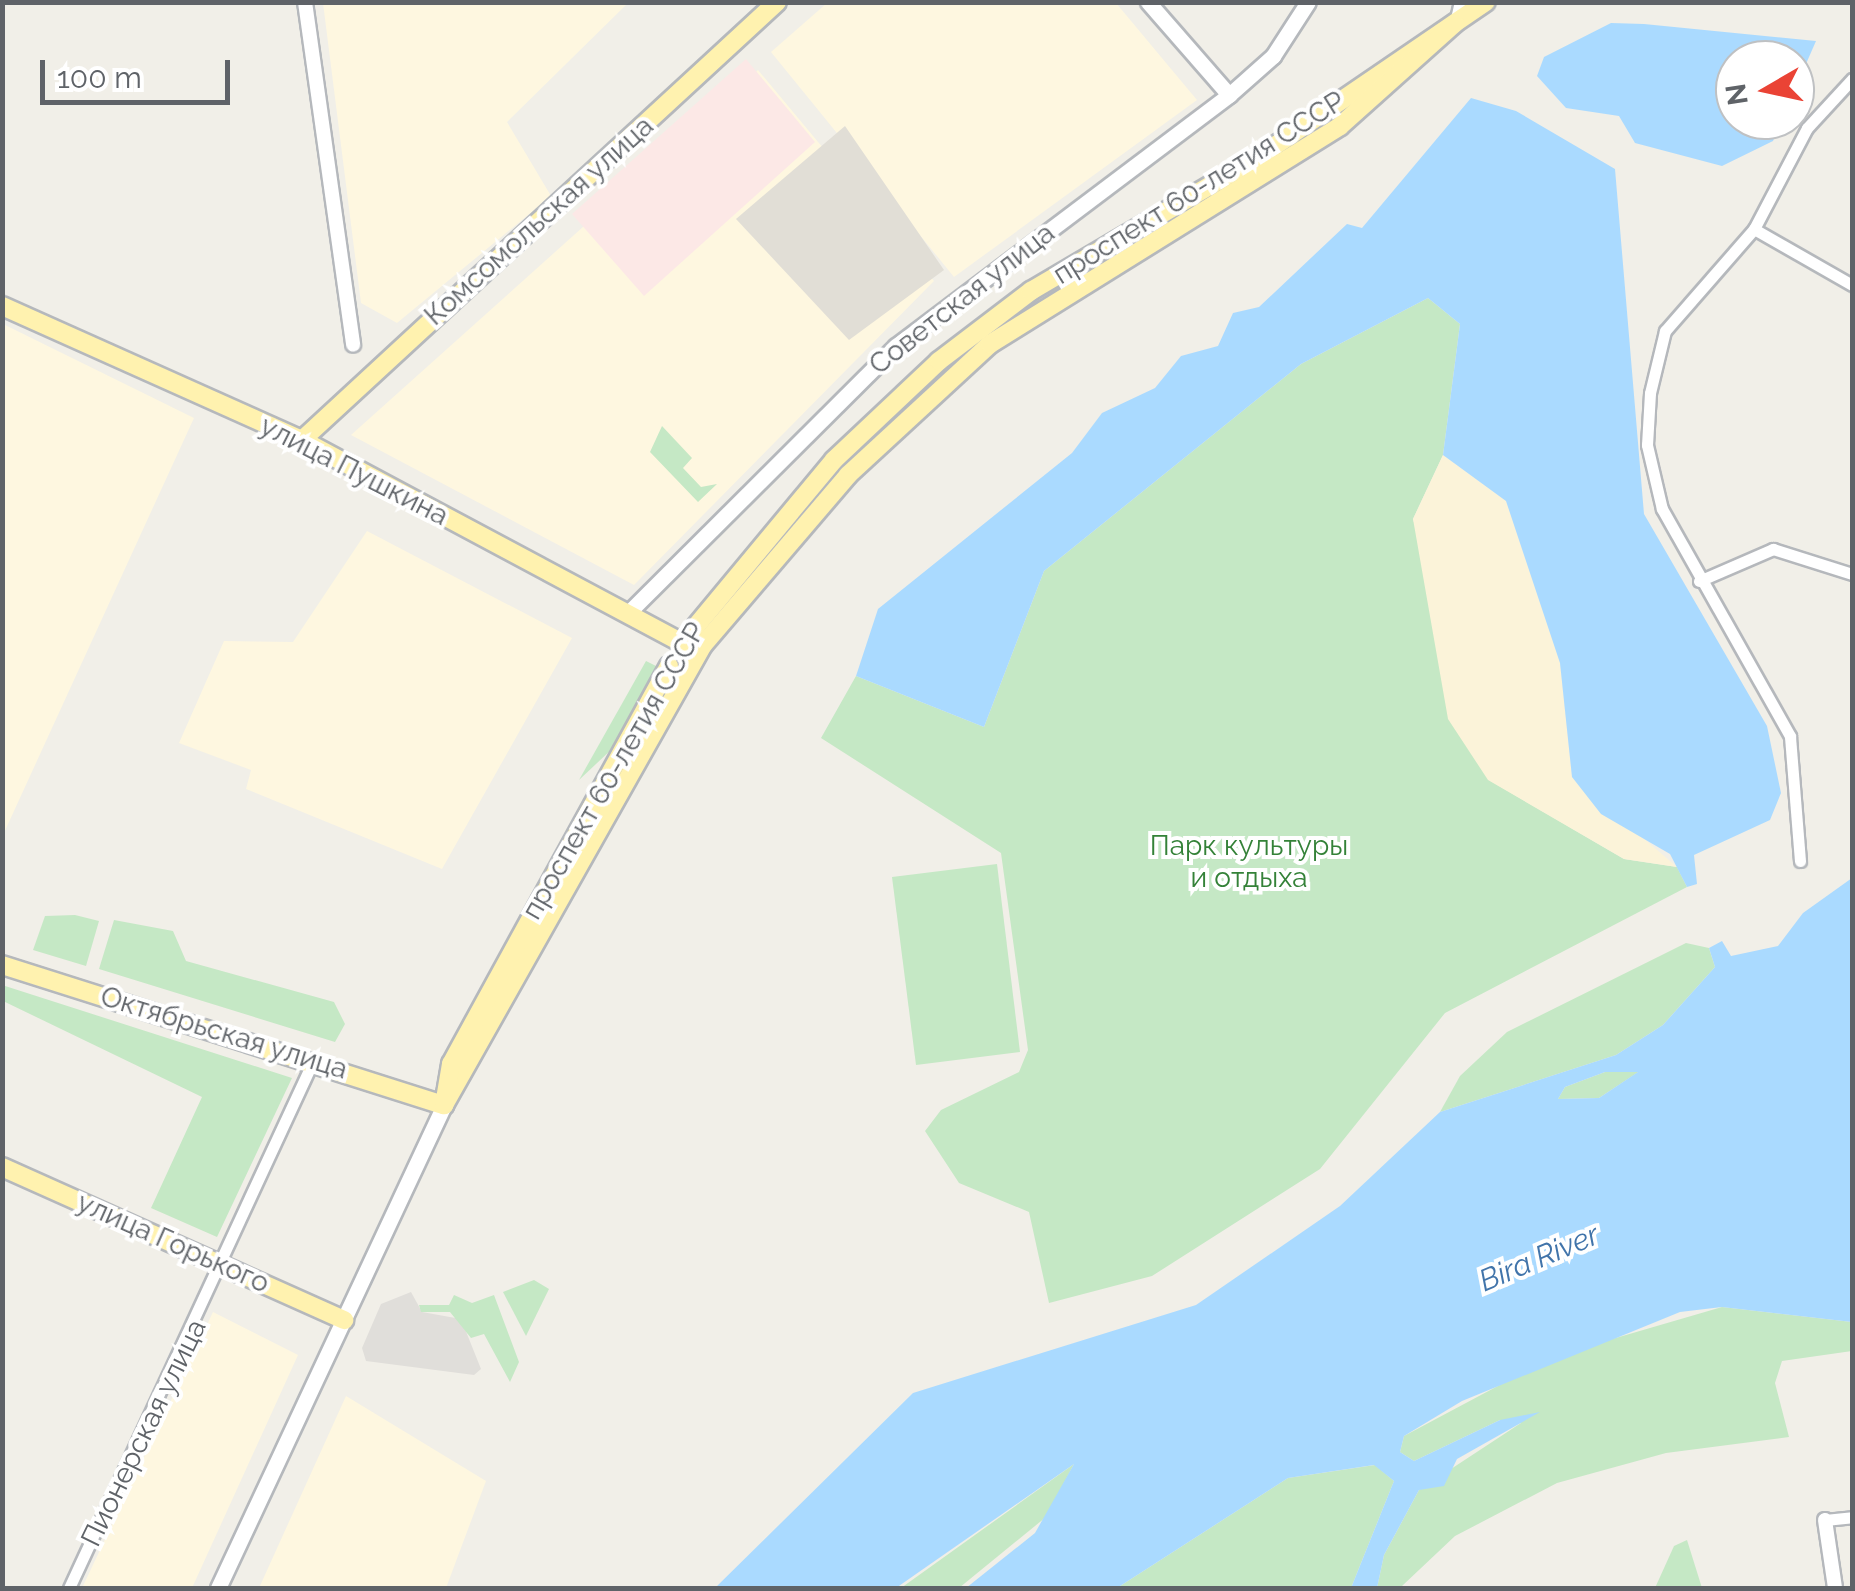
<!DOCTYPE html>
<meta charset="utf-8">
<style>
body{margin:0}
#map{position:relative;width:1855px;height:1591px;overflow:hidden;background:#f1efe8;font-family:Raleway,sans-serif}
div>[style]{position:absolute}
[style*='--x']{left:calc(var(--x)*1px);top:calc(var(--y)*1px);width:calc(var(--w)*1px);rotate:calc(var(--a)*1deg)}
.commercial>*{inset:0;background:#fef7e0}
.industrial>*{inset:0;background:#e0deda}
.education>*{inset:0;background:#e1ded6}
.medical>*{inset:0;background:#fce8e6}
.green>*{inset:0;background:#c5e8c5}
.sand>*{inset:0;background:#fbf3d9}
.water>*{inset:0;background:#aadaff}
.roads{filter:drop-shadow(2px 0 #b5b8bc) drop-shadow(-2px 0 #b5b8bc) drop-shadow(0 2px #b5b8bc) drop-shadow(0 -2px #b5b8bc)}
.minor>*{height:11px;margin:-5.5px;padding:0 5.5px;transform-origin:5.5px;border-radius:5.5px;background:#fff}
.tertiary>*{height:14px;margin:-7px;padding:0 7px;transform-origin:7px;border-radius:7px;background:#fff}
.secondary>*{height:15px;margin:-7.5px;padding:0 7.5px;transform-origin:7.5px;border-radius:7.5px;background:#fff}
.primary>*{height:18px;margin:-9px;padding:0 9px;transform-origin:9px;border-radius:9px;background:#fff2af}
span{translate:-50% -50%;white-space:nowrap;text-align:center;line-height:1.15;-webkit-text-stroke:8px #fff;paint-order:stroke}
.street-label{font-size:28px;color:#5f6368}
.park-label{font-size:28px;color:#348238}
.water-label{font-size:30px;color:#4174aa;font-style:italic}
.frame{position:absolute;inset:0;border:5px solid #5f6368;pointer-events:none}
.north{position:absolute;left:1715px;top:40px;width:100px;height:100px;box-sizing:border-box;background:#fff;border:2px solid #bfc1c3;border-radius:50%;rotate:261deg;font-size:28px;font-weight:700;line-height:40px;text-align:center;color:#5f6368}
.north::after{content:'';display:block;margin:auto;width:35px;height:45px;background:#ea4335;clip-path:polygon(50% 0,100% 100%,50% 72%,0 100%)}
.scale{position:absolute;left:40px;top:60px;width:190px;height:45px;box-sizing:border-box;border:5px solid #5f6368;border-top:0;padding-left:12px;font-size:30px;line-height:35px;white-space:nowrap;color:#5f6368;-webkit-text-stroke:8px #fff;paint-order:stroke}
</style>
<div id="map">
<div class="commercial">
<div style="clip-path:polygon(323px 3px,628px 3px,507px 122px,551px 196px,397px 323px,361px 303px)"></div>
<div style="clip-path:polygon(827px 3px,1116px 3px,1197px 100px,954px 277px,771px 52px)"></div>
<div style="clip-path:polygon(758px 70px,934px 281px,634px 585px,351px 435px)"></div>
<div style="clip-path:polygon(3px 324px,194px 418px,3px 835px)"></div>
<div style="clip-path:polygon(367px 531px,572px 638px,442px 869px,246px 789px,251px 770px,179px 743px,224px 641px,293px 642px)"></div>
<div style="clip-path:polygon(213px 1312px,298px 1355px,192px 1588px,82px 1588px)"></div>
<div style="clip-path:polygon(346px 1396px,486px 1481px,446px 1588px,259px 1588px)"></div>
</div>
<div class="industrial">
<div style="clip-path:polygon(411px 1292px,422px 1312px,461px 1319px,481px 1369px,474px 1375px,366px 1361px,362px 1348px,381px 1304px)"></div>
</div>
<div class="education">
<div style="clip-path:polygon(845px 126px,944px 270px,849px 340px,736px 219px)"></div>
</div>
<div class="medical">
<div style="clip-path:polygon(746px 59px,815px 142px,644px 296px,572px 214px)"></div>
</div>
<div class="green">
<div style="clip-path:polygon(1428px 298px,1460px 324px,1443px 455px,1413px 519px,1489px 780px,1624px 859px,1677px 867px,1687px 887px,1445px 1013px,1320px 1169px,1152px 1276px,1049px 1303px,1029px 1212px,959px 1183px,925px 1131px,941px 1110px,1019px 1072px,1028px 1050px,1001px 853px,821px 738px,856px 676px,984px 727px,1044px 571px,1301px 364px)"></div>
<div style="clip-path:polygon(662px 426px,692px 458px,683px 468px,701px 487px,717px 484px,698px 502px,650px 452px)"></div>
<div style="clip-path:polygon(646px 661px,660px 668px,613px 748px,579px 780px)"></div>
<div style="clip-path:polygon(997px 864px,1020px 1052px,916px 1065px,892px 877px)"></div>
<div style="clip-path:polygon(75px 915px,99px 921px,86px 966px,33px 950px,45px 916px)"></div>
<div style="clip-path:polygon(114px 920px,173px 931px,186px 961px,334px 1002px,345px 1024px,335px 1042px,99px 969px)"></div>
<div style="clip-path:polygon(1686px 943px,1709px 948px,1715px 967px,1663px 1025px,1616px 1055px,1440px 1112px,1460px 1076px,1507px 1032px)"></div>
<div style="clip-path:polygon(2px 985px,292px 1078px,217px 1237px,151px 1208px,202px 1097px,3px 1001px)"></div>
<div style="clip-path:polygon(1640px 1071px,1599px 1098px,1558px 1099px,1565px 1087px,1605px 1072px)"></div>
<div style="clip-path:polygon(534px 1280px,549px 1289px,526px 1336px,503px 1292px)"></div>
<div style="clip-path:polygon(454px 1295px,472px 1303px,494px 1295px,519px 1362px,510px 1382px,484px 1334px,471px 1338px,450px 1312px,421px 1312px,419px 1305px,449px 1305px)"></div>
<div style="clip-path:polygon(1722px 1307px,1852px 1322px,1852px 1351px,1782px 1361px,1775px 1383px,1789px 1437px,1666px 1453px,1557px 1483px,1455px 1536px,1402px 1586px,1377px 1588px,1384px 1555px,1419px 1490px,1521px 1423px,1500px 1420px,1414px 1461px,1400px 1452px,1404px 1436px,1554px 1356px)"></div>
<div style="clip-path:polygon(1074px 1464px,1046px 1517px,959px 1588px,901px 1588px)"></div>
<div style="clip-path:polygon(1375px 1465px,1394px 1481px,1351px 1588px,1117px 1588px,1288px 1478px)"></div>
<div style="clip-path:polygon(1687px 1540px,1702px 1588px,1655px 1588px,1674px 1546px)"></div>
</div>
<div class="sand">
<div style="clip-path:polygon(1443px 455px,1506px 501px,1560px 663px,1572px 777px,1677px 867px,1624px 859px,1488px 780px,1448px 719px,1413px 519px)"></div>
</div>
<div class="water">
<div style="clip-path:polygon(1611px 23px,1644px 24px,1816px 41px,1795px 89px,1795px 60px,1735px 60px,1735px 120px,1782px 120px,1773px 141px,1722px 166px,1635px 143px,1619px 116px,1566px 108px,1537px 76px,1544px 57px)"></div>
<div style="clip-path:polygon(1471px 98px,1516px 111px,1615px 169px,1644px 514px,1767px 726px,1781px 793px,1770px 820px,1694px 855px,1697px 884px,1687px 887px,1670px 854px,1601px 814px,1572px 777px,1560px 663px,1506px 501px,1443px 455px,1460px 324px,1428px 298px,1301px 364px,1044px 571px,984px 727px,856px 676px,878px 609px,1072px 453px,1102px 413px,1155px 388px,1181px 356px,1218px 346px,1233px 313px,1259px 307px,1347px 224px,1362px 228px)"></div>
<div style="clip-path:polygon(evenodd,1852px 878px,1852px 1322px,1722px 1307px,1680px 1312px,1462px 1401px,1404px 1436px,1400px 1452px,1414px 1461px,1500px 1420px,1540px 1412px,1457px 1459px,1444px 1486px,1419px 1490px,1384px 1555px,1377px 1588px,1351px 1588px,1394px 1481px,1374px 1465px,1288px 1478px,1117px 1588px,966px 1588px,1035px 1533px,1074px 1464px,896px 1588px,715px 1588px,913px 1393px,1196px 1305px,1340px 1206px,1440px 1112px,1616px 1055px,1663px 1025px,1715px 967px,1709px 948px,1722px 941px,1731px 956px,1778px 946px,1803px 913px,1852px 878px,1605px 1072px,1638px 1072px,1599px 1098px,1558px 1099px,1565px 1087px,1605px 1072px)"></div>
</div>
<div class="roads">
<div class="minor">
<div style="--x:1455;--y:23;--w:22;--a:-77"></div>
<div style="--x:1754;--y:229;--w:113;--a:29.7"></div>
<div style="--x:1699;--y:581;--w:81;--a:-23.4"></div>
<div style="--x:1773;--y:549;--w:83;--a:17.6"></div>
<div style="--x:1800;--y:861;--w:125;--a:-94.6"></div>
<div style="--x:1790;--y:736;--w:261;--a:-119.4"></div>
<div style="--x:1662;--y:509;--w:66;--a:-103.2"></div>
<div style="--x:1647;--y:445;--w:52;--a:-86.7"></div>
<div style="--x:1650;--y:393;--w:64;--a:-76.4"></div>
<div style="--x:1665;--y:331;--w:135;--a:-48.9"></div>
<div style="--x:1754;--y:229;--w:114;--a:-62.3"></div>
<div style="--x:1807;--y:128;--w:67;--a:-47.4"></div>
<div style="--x:1825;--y:1520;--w:27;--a:-6"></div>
<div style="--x:69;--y:1588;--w:583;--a:-65.15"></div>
</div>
<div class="tertiary">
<div style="--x:305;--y:2;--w:346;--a:82"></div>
<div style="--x:1825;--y:1520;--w:69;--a:81.6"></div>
</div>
<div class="secondary">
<div style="--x:1148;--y:2;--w:123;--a:48.9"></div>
<div style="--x:628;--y:613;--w:378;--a:-44.9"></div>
<div style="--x:896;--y:346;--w:417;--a:-37"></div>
<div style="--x:1229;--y:95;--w:59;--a:-41.6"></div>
<div style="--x:1273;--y:56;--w:64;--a:-57.1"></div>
<div style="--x:218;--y:1588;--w:533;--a:-64.92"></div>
</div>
<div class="primary">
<div style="--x:2;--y:306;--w:329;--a:24.1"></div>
<div style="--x:302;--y:440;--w:439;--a:28.1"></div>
<div style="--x:302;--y:440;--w:646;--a:-42.68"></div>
<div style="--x:682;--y:643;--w:238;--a:-50.3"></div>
<div style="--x:834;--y:460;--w:144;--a:-43.3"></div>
<div style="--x:939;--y:361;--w:116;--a:-37.3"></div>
<div style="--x:1031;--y:291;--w:262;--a:-30.5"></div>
<div style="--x:1257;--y:158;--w:277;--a:-34.3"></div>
<div style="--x:2;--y:965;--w:464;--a:17.6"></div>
<div style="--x:444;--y:1105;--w:528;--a:-60.62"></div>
<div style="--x:703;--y:645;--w:223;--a:-49.5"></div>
<div style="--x:848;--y:475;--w:193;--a:-42.7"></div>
<div style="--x:990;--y:344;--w:412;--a:-31.9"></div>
<div style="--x:1340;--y:126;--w:154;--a:-41.8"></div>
<div style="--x:444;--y:1105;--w:42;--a:-80.3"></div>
<div style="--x:451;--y:1064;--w:454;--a:-61.3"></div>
<div style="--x:2;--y:1167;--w:375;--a:24.1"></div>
</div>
</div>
<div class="street-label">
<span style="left:1199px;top:188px;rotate:-32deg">проспект 60-летия СССР</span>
<span style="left:539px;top:221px;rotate:-42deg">Комсомольская улица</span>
<span style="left:962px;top:299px;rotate:-38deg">Советская улица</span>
<span style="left:354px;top:471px;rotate:27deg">улица Пушкина</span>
<span style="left:614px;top:771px;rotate:-60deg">проспект 60-летия СССР</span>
<span style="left:224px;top:1033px;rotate:17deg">Октябрьская улица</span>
<span style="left:173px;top:1243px;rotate:24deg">улица Горького</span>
<span style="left:144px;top:1433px;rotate:-64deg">Пионерская улица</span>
</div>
<div class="park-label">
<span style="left:1249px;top:862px">Парк культуры<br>и отдыха</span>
</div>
<div class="water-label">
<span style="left:1539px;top:1258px;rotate:-23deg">Bira River</span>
</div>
<div class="frame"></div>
<div class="north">N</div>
<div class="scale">100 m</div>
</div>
